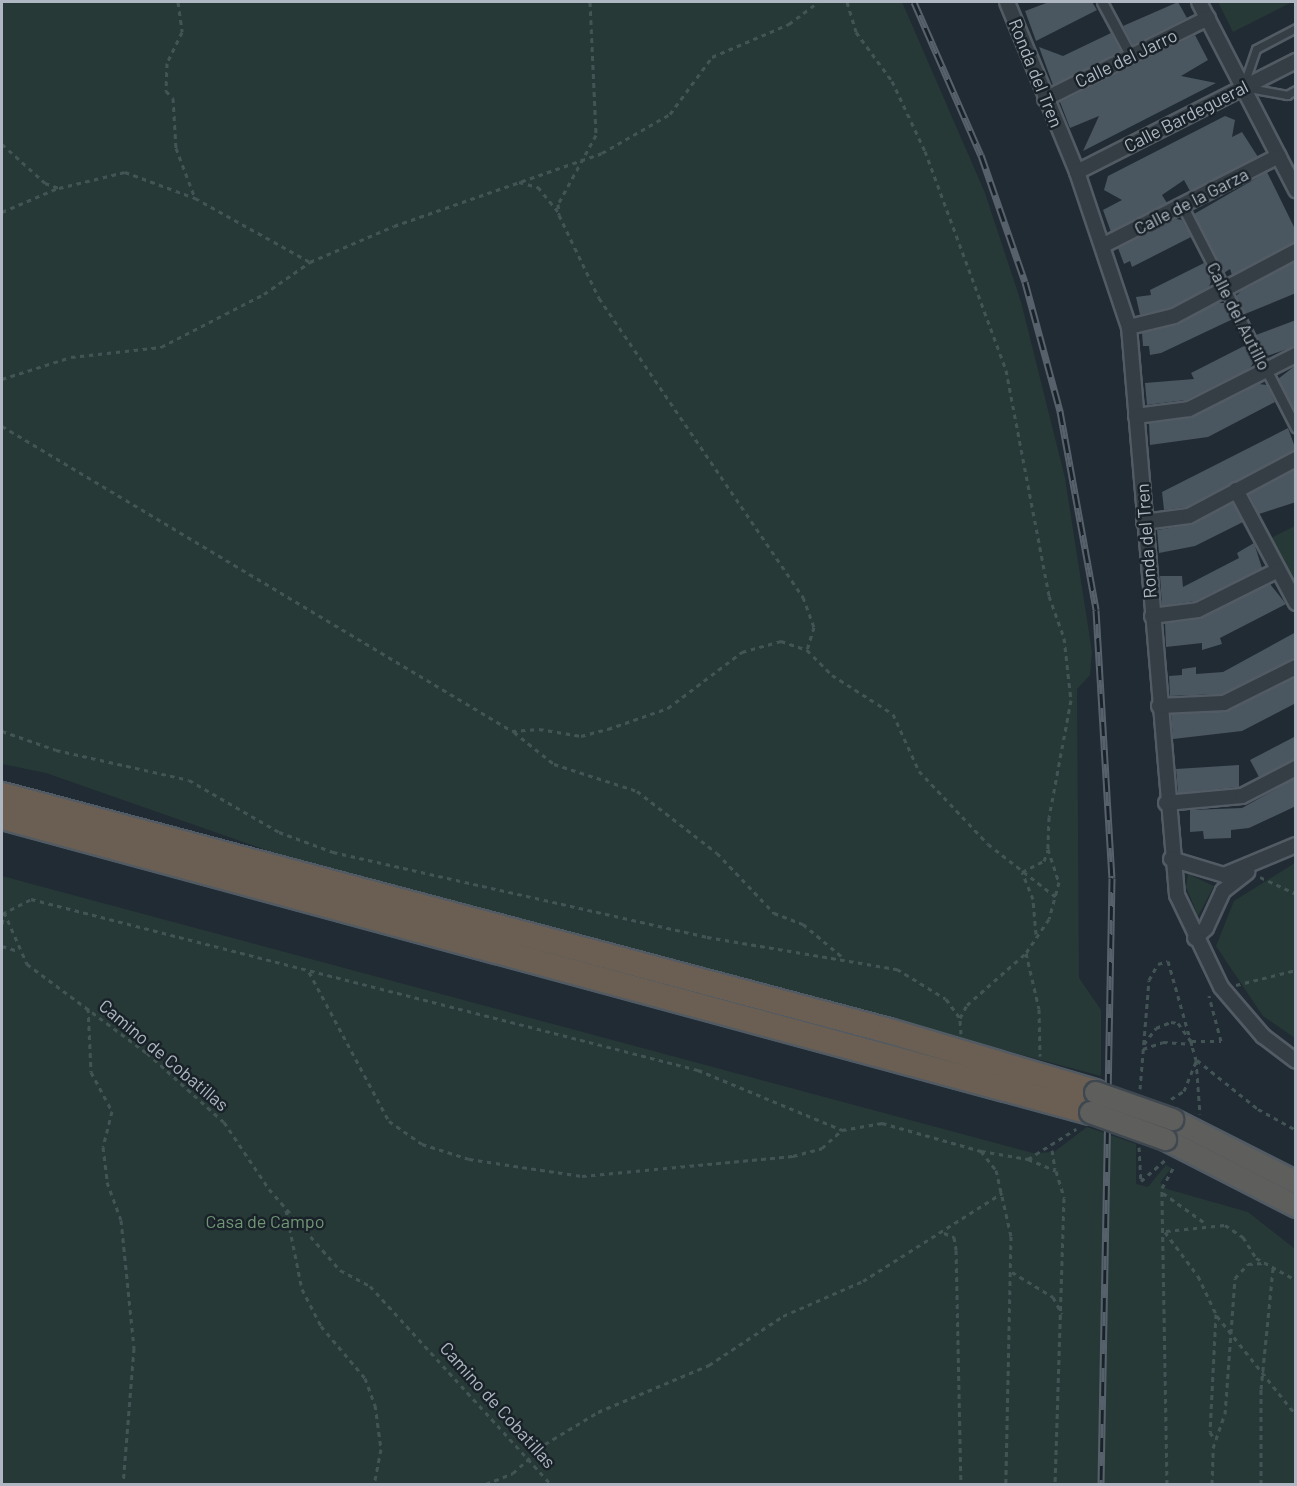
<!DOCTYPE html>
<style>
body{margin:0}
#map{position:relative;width:1297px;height:1486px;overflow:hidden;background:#212b34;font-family:Barlow,sans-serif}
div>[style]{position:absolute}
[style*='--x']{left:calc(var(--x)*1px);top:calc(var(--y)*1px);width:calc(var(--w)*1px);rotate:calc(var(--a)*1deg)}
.green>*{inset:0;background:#263937}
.building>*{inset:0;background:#4a5660}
.path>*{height:3px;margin-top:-1.5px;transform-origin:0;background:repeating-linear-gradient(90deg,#435455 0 4.5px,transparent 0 9px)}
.roads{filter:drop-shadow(2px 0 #525b63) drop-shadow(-2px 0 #525b63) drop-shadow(0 2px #525b63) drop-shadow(0 -2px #525b63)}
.service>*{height:7px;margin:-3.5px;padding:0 3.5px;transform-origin:3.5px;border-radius:3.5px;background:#353d45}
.pedestrian>*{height:9px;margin:-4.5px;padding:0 4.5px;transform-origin:4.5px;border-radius:4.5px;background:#353d45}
.minor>*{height:14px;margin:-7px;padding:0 7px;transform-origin:7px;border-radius:7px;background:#353d45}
.trunk>*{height:21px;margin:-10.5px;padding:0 10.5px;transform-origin:10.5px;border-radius:10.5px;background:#5e5e5c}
.motorway>*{height:24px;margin:-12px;padding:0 12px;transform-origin:12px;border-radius:12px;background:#6a5f52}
.rail>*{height:7px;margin-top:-3.5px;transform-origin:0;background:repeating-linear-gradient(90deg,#1a2229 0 14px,#57616c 0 28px);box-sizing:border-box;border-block:2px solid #57616c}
.bridges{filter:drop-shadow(2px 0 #3f4850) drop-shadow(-2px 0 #3f4850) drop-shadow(0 2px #3f4850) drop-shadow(0 -2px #3f4850)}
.trunk-bridge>*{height:21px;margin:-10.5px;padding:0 10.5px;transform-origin:10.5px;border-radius:10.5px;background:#5e5e5c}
span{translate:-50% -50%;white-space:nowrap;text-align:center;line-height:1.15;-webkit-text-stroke:5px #1a2229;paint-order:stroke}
.street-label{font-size:18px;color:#afb8c2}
.park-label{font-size:18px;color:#709675}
.frame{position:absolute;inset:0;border:3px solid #afb8c2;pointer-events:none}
</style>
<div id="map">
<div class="green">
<div style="clip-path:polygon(2px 2px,902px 2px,985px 193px,1021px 302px,1065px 478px,1092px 652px,1090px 675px,1077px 689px,1079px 978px,1101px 1010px,1101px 1076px,283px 856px,46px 773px,2px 764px)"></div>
<div style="clip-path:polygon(1218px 2px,1292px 2px,1233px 32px)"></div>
<div style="clip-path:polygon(1295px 526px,1295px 596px,1267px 540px)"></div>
<div style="clip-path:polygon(1295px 863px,1295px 1038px,1263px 1016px,1216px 946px,1234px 901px)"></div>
<div style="clip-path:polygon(1188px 874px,1214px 886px,1198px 916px,1186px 887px)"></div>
<div style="clip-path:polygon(2px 876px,1033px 1153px,1054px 1152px,1087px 1127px,1136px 1144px,1136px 1184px,1148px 1187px,1166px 1165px,1171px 1168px,1160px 1183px,1167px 1189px,1248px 1212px,1295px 1249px,1295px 1484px,2px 1484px)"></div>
</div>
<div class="building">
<div style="clip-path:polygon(1049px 2px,1092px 2px,1097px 10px,1036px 41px,1025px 11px)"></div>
<div style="clip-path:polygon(1178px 2px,1187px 18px,1133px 45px,1123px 26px)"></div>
<div style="clip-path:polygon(1111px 33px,1121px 51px,1053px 85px,1039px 47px,1063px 56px)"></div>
<div style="clip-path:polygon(1195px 35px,1208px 60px,1181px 76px,1216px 83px,1083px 151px,1099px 116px,1070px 128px,1060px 102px)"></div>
<div style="clip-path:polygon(1225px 116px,1235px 120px,1232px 137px,1242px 132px,1258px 157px,1190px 191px,1184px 180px,1162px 195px,1167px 203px,1111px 232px,1103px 210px,1122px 200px,1104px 190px,1108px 176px)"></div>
<div style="clip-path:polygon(1267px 172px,1296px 231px,1296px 242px,1232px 275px,1230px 269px,1224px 273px,1194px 214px)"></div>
<div style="clip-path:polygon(1176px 219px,1182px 220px,1191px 237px,1132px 267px,1130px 261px,1124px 264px,1118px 248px)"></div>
<div style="clip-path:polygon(1296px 261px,1296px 293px,1245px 314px,1236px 296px,1241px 291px)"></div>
<div style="clip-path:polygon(1204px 263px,1212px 279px,1209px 287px,1171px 308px,1140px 315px,1136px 297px,1151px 295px,1150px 290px)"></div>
<div style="clip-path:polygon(1217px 303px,1224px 303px,1233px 319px,1161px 353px,1150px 355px,1149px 346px,1143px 346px,1142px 333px,1178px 324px)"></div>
<div style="clip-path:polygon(1296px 320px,1296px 346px,1267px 356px,1256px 335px)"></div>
<div style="clip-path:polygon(1246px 345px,1254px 362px,1250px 368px,1186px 400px,1147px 405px,1145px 383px,1194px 379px,1191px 373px)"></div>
<div style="clip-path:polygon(1296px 365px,1296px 412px,1278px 379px)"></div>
<div style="clip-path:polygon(1259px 384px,1267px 385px,1275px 402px,1208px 437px,1150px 445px,1149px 423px,1193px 417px)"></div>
<div style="clip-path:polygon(1288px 428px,1296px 450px,1186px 507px,1164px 510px,1162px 492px)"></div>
<div style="clip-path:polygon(1296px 469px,1296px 502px,1259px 514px,1249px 494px)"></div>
<div style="clip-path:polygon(1233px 503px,1243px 522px,1195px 546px,1159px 553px,1157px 530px,1193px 524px)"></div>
<div style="clip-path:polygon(1254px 543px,1262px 568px,1195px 601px,1162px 606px,1160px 576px,1182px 576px,1183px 587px,1239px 558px,1237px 553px)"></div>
<div style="clip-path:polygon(1270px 584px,1286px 604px,1220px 638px,1222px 644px,1202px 650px,1202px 643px,1166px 647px,1165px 623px,1202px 618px)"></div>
<div style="clip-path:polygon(1296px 632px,1296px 658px,1222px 694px,1170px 696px,1169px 676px,1182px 675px,1182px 669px,1196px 667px,1196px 674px,1223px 672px)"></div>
<div style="clip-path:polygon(1296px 677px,1296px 703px,1242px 731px,1173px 739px,1171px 714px,1228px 711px)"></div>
<div style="clip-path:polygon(1296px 736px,1296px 759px,1259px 777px,1250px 760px)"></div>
<div style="clip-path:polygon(1239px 765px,1239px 787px,1178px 793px,1176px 769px)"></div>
<div style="clip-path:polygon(1296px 778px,1296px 806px,1249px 828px,1231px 830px,1231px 838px,1204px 839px,1203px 831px,1190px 832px,1190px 810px,1242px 808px)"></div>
</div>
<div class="path">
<div style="--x:178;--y:2;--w:30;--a:82"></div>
<div style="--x:182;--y:32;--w:34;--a:116"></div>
<div style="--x:167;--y:63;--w:28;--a:92"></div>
<div style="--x:166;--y:91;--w:10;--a:45"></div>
<div style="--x:173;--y:98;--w:50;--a:86.6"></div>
<div style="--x:176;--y:148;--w:53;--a:69.2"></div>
<div style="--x:195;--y:198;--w:132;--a:29.1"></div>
<div style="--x:590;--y:2;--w:133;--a:87.4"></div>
<div style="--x:596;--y:135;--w:79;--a:118.8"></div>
<div style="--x:558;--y:204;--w:11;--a:85"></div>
<div style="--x:559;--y:215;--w:92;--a:64.3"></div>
<div style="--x:599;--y:298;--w:362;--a:55.7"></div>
<div style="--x:803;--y:597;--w:32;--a:70"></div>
<div style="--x:814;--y:627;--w:24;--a:107"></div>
<div style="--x:847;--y:2;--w:31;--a:73"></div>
<div style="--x:856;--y:32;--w:61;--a:53.7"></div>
<div style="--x:892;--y:81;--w:77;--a:64.8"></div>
<div style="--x:925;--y:151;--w:233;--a:69.7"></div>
<div style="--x:1006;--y:370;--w:230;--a:79.2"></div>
<div style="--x:1049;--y:596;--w:45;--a:70.3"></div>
<div style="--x:1064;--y:638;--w:62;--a:83.6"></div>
<div style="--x:1071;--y:700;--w:119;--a:100.6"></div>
<div style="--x:1049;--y:817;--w:32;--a:92"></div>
<div style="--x:1048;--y:849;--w:35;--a:72"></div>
<div style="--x:1059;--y:882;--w:38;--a:105"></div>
<div style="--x:1049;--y:919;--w:41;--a:124.1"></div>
<div style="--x:1026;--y:953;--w:57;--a:76.9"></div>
<div style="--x:1039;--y:1009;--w:47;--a:88.8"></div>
<div style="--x:2;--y:144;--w:58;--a:42.2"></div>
<div style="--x:45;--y:183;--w:15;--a:20"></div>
<div style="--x:59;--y:188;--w:68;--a:-13.6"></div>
<div style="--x:125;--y:172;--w:75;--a:20.4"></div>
<div style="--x:519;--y:182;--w:20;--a:15"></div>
<div style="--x:538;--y:187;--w:33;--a:51"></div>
<div style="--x:2;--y:212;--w:61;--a:-23.2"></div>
<div style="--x:2;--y:379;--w:72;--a:-17.7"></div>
<div style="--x:71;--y:357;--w:91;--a:-6.3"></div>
<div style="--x:161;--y:347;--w:116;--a:-27.2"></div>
<div style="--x:264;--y:294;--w:56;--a:-34.8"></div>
<div style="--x:310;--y:262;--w:91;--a:-23.2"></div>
<div style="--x:394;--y:226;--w:220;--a:-19.3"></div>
<div style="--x:602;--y:153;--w:78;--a:-29.8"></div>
<div style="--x:670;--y:114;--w:71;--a:-53.6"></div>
<div style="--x:712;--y:57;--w:84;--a:-23.2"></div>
<div style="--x:789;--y:24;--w:36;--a:-37"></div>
<div style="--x:2;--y:426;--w:594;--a:30.88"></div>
<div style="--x:512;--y:731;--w:27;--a:-4"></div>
<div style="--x:539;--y:729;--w:43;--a:9.5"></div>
<div style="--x:581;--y:736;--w:28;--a:-15"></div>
<div style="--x:608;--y:729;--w:64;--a:-19.3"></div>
<div style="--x:668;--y:708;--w:93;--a:-37.1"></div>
<div style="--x:742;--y:652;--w:41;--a:-15.8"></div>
<div style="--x:781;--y:641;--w:28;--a:19"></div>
<div style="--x:807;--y:650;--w:35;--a:45"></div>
<div style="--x:832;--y:675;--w:72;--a:32.6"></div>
<div style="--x:893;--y:714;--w:63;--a:65.5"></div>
<div style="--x:919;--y:771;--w:100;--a:46.6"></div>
<div style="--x:988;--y:844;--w:86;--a:37.9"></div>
<div style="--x:2;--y:731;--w:57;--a:19.4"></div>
<div style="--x:56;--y:750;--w:136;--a:12.7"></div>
<div style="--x:189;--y:780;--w:104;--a:30"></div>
<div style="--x:279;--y:832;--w:58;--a:20.3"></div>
<div style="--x:333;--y:852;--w:384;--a:12.8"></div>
<div style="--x:707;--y:937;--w:193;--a:9.6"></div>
<div style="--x:897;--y:969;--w:57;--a:31.5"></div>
<div style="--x:946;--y:999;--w:24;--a:54"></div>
<div style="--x:514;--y:732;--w:51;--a:38.7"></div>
<div style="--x:554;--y:764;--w:87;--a:18"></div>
<div style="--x:637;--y:791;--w:101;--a:37.8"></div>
<div style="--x:717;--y:853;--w:83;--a:46.5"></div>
<div style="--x:774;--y:913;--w:31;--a:21"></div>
<div style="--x:803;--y:924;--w:50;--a:40.1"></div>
<div style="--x:1260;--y:877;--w:40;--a:25"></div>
<div style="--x:4;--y:912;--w:57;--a:66.1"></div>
<div style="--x:27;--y:964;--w:149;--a:36.6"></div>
<div style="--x:147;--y:1053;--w:103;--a:41.9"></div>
<div style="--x:224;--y:1122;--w:81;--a:56.1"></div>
<div style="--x:269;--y:1189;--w:108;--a:48.8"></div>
<div style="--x:340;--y:1270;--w:34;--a:28"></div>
<div style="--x:370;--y:1286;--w:268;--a:47.6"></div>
<div style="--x:2;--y:914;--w:33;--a:-27"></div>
<div style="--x:31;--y:899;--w:689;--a:14.38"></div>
<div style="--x:698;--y:1070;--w:156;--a:22.6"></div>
<div style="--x:842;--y:1130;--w:41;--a:-9.9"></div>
<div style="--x:882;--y:1123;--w:103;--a:15.8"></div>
<div style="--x:981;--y:1151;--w:24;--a:52"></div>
<div style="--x:996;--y:1170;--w:68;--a:77.2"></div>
<div style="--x:1011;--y:1236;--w:248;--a:91.2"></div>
<div style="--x:2;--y:924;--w:10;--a:-79"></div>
<div style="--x:1036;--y:934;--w:35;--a:-95"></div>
<div style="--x:1033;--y:899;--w:29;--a:-112"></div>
<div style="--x:1022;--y:872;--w:25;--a:-27"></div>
<div style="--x:1044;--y:861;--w:12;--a:-70"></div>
<div style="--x:2;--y:946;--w:17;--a:17"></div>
<div style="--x:309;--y:972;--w:169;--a:61.8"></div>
<div style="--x:389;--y:1121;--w:40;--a:34.9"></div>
<div style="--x:422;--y:1144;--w:49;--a:17.7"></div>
<div style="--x:469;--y:1159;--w:114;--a:8.6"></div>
<div style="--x:582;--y:1176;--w:212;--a:-5.4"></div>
<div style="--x:793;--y:1156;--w:30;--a:-15"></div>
<div style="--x:822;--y:1148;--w:27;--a:-42"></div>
<div style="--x:1236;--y:985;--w:62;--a:-14"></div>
<div style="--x:88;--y:1008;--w:64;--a:87.3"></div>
<div style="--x:91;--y:1072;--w:44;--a:61.7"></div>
<div style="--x:112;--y:1111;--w:37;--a:104"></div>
<div style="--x:103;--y:1147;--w:35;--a:83"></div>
<div style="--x:107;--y:1182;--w:40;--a:69.8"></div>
<div style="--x:121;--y:1220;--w:129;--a:84.2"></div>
<div style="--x:134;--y:1348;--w:136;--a:94.6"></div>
<div style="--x:961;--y:1034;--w:16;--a:-94"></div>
<div style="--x:960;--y:1018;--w:15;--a:-62"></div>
<div style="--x:967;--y:1005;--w:79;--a:-41.4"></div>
<div style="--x:1192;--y:1041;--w:29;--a:0"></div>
<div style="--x:1221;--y:1041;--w:47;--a:-104.9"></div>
<div style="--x:1144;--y:1044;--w:20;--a:-53"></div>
<div style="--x:1156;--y:1028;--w:16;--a:-22"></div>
<div style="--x:1171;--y:1022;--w:7;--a:8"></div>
<div style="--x:1178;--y:1023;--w:21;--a:55"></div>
<div style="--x:1143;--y:1049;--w:21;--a:-19"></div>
<div style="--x:1163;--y:1042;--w:30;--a:4"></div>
<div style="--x:1197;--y:1060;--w:78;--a:38.8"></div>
<div style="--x:1258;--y:1109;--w:43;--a:28.9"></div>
<div style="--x:1140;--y:1089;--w:109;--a:-85.3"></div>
<div style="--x:1149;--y:980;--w:18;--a:-61"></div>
<div style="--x:1158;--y:964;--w:10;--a:-17"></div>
<div style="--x:1168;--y:961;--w:103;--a:74.2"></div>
<div style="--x:1196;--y:1060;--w:54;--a:85.8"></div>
<div style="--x:1171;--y:1099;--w:15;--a:-32"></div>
<div style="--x:1184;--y:1091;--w:32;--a:-68"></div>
<div style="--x:1139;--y:1147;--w:34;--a:87"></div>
<div style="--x:1141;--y:1181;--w:32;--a:-41"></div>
<div style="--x:1052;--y:1150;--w:19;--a:81"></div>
<div style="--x:981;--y:1151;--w:48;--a:9.7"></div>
<div style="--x:1028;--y:1159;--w:57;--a:-32"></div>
<div style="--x:1028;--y:1159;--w:30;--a:23"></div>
<div style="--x:1056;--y:1171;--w:28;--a:73"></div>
<div style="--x:1064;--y:1198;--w:286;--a:91.8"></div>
<div style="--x:1163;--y:1193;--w:52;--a:35.5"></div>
<div style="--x:286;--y:1210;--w:81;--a:78.6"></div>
<div style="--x:302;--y:1289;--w:42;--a:62.8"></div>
<div style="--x:321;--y:1326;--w:68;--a:49.8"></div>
<div style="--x:365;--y:1378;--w:29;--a:70"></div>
<div style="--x:375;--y:1405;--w:44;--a:82.2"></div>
<div style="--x:381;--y:1449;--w:36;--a:101"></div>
<div style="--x:1166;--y:1231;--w:59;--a:-5.8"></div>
<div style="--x:1225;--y:1225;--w:22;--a:34"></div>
<div style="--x:1243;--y:1237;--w:25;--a:58"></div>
<div style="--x:1256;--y:1258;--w:46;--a:28.8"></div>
<div style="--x:1165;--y:1232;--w:55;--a:53.1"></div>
<div style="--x:1198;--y:1276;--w:42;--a:64.7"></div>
<div style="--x:1216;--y:1314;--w:118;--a:92.9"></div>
<div style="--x:1210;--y:1432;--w:9;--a:58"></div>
<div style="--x:944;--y:1233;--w:11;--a:22"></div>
<div style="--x:954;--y:1237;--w:13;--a:81"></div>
<div style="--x:956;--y:1250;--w:234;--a:88.8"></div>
<div style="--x:1012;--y:1272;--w:48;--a:31.4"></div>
<div style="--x:1053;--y:1297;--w:19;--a:62"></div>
<div style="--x:1217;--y:1316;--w:127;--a:51.4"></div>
<div style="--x:486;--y:1484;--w:29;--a:-22"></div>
<div style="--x:513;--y:1473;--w:43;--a:-42.2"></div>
<div style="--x:545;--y:1444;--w:62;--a:-31.1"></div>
<div style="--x:598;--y:1412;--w:121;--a:-22.9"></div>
<div style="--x:709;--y:1365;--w:89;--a:-33.5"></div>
<div style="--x:783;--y:1316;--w:87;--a:-23.6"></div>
<div style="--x:863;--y:1281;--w:165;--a:-32.3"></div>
<div style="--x:1167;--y:1484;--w:296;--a:-91"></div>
<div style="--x:1162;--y:1188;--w:26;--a:-61"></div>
<div style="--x:1212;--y:1484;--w:36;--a:-88"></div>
<div style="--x:1213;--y:1448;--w:36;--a:-71"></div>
<div style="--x:1225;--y:1414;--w:136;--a:-85.8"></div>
<div style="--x:1235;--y:1278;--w:19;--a:-47"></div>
<div style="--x:1248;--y:1264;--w:16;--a:-4"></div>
<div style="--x:1261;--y:1484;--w:95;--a:-90"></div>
<div style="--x:1261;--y:1389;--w:121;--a:-84.3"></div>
</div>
<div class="roads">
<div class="service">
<div style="--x:1296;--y:28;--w:45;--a:152.3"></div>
<div style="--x:1256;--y:49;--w:40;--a:108.9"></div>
<div style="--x:1243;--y:87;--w:45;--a:10.3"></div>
<div style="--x:1287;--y:95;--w:10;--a:-29"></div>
</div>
<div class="pedestrian">
<div style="--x:1102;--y:2;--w:61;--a:61.8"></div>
<div style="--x:1182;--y:205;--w:250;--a:62.9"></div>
</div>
<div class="minor">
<div style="--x:1007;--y:2;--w:184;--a:67.6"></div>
<div style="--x:1077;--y:172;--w:163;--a:71.5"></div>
<div style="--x:1129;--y:327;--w:570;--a:85.17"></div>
<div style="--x:1177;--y:895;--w:102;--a:64.4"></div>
<div style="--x:1221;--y:987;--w:65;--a:49.4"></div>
<div style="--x:1263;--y:1036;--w:41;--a:37.1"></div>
<div style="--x:1199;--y:2;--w:212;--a:62.7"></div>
<div style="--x:1045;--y:99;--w:182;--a:-26.4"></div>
<div style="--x:1077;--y:172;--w:246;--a:-26.9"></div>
<div style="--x:1104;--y:245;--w:196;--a:-27"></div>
<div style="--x:1129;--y:327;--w:46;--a:-13.7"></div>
<div style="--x:1174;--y:316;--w:138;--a:-28"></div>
<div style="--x:1136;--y:416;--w:53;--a:-7.5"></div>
<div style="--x:1189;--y:409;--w:120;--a:-26.8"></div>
<div style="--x:1236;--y:490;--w:128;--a:62"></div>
<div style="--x:1144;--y:522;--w:45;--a:-7.6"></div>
<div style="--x:1189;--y:516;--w:121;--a:-28"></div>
<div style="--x:1152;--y:616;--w:46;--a:-7.4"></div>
<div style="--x:1198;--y:610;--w:89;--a:-26.6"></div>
<div style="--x:1159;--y:706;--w:65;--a:-2.6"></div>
<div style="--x:1224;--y:703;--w:80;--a:-26.6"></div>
<div style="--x:1166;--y:803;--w:76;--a:-5.3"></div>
<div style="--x:1242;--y:796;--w:61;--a:-27.4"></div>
<div style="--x:1171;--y:859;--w:55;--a:16.8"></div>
<div style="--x:1224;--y:875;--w:78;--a:-22.6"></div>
<div style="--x:1195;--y:938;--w:15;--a:-42"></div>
<div style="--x:1206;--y:928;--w:41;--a:-65.3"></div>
<div style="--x:1223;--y:891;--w:31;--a:-38"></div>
</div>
<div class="trunk">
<div style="--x:1172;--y:1119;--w:139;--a:26.9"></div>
<div style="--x:1165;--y:1139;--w:147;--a:27.1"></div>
</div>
<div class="motorway">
<div style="--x:2;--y:795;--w:918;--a:14.9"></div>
<div style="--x:889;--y:1031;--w:215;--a:16.5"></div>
<div style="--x:2;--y:817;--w:1127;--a:15.17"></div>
</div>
</div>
<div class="rail">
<div style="--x:914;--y:2;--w:167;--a:66.4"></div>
<div style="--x:981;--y:155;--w:134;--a:70.9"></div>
<div style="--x:1025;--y:282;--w:134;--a:74.8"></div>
<div style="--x:1060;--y:411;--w:202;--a:79.7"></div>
<div style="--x:1096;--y:610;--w:268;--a:86.6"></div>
<div style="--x:1112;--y:878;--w:606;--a:91.04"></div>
</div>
<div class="bridges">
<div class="trunk-bridge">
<div style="--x:1095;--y:1092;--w:82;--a:19.3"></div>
<div style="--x:1090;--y:1112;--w:80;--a:19.8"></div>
</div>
</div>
<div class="street-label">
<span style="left:1126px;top:58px;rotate:-26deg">Calle del Jarro</span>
<span style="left:1036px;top:73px;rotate:68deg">Ronda del Tren</span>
<span style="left:1186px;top:116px;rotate:-27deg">Calle Bardegueral</span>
<span style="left:1191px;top:201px;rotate:-27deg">Calle de la Garza</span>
<span style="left:1239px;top:316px;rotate:63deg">Calle del Autillo</span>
<span style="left:1146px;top:541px;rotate:-94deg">Ronda del Tren</span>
<span style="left:164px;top:1055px;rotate:40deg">Camino de Cobatillas</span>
<span style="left:498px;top:1405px;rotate:48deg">Camino de Cobatillas</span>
</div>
<div class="park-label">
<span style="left:265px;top:1221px">Casa de Campo</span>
</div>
<div class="frame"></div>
</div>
